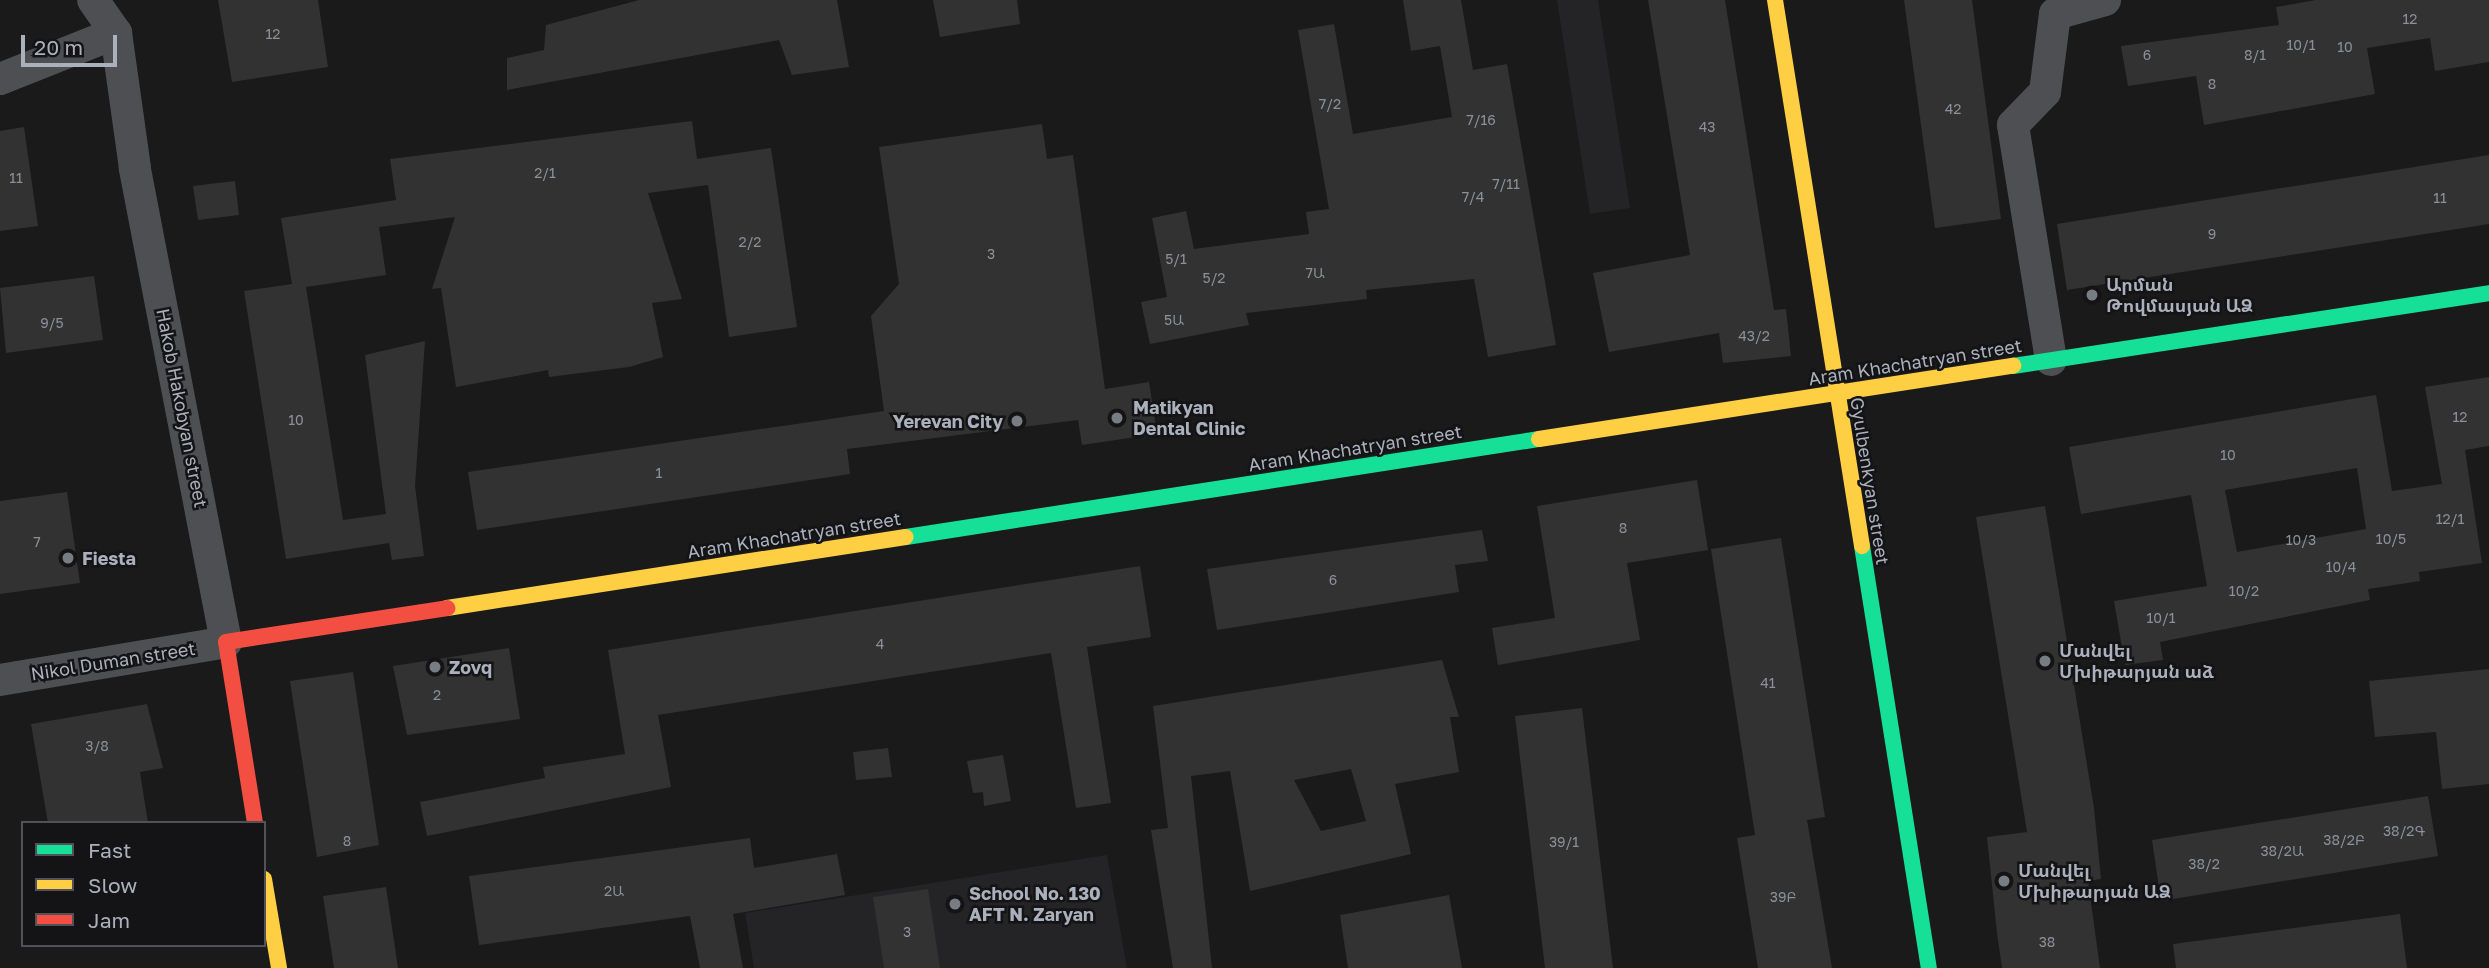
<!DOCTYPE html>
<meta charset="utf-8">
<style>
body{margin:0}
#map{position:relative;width:2489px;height:968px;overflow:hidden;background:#1a1a1a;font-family:"Golos Text","Noto Sans Armenian",sans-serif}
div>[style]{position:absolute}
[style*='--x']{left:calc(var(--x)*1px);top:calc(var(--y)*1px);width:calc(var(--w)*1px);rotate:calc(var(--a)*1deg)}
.built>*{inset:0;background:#242426}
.building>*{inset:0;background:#323232}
.street>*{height:32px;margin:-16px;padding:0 16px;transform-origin:16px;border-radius:16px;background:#4e4f53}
.fast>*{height:16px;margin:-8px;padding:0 8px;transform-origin:8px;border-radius:8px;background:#16e098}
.slow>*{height:16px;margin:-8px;padding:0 8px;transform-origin:8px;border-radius:8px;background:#ffcf43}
.jam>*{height:16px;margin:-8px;padding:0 8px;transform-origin:8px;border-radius:8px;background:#f24e42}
.dots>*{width:19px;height:19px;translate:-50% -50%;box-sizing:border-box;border:4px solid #141416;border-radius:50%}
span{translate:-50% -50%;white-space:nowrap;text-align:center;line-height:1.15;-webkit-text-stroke:5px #141416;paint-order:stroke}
.number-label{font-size:14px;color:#8c909a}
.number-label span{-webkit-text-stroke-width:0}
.poi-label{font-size:18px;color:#aab0bc;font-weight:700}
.left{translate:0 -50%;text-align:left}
.right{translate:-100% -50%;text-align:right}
.street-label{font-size:18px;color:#aab0bc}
.legend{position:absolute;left:21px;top:821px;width:245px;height:126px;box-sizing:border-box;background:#141416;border:2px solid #505258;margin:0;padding:9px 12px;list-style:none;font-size:21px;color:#aab0bc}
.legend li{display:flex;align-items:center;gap:14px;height:35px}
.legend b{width:35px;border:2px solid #505258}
.scale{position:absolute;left:21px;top:35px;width:96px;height:32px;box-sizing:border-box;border:4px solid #aab0bc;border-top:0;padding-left:9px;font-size:21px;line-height:24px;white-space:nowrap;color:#aab0bc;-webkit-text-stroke:5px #141416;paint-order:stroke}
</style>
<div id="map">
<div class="built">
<div style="clip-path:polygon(1557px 0,1598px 0,1630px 208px,1590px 214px)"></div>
<div style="clip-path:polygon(1107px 855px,1127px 968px,754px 968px,745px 913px)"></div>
</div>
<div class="building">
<div style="clip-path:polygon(218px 0,318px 0,328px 67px,232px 82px)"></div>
<div style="clip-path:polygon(639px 0,837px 0,849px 67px,792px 75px,779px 40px,507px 90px,507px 58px,544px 50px,546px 25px)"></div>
<div style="clip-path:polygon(933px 0,1017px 0,1020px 24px,940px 37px)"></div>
<div style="clip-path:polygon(1403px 0,1461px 0,1473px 70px,1507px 64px,1556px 345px,1488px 357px,1474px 279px,1366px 290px,1367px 299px,1246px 313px,1249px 325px,1150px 344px,1141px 302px,1167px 297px,1152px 218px,1186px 211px,1194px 249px,1309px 234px,1306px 212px,1329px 209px,1298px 30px,1334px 24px,1353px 134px,1452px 117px,1440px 46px,1411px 51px)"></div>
<div style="clip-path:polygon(1648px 0,1725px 0,1774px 310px,1786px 309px,1791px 356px,1723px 363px,1719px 333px,1609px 352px,1593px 273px,1690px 255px)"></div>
<div style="clip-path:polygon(1904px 0,1972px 0,2001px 219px,1935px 228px)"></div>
<div style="clip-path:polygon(2316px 0,2489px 0,2489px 62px,2435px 71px,2430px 38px,2367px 48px,2375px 94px,2204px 125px,2196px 76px,2128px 86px,2121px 46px,2279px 25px,2276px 7px)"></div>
<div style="clip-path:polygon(692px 121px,697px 159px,771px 148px,797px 327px,729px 337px,708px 185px,648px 193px,682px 299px,652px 303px,663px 357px,629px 367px,549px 377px,548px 370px,456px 387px,441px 288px,432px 289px,455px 217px,379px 227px,386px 275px,306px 287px,343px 520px,386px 514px,365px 355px,425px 341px,415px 486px,424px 556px,392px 560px,389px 543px,286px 559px,244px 291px,292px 284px,281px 218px,396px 200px,390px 159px)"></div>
<div style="clip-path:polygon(1042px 124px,1047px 159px,1073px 155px,1105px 389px,1149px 382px,1157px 434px,1082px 445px,1078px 420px,847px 449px,850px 474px,477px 530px,468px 472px,884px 411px,871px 316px,899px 284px,879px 147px)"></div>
<div style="clip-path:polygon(24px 127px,38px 226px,0 231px,0 131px)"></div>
<div style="clip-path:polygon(2489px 155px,2489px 224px,2067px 290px,2057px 224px)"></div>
<div style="clip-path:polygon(235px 181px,239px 215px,198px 220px,193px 186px)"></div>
<div style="clip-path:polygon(94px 276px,103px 340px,6px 353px,0 288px)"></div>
<div style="clip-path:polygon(evenodd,2489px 377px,2489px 446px,2465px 450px,2482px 563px,2419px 572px,2420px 581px,2368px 589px,2370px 600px,2160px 642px,2163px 660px,2125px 665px,2114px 601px,2207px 586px,2191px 495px,2081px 514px,2069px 447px,2376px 395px,2392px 491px,2442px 484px,2425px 387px,2489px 377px,2357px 468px,2366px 529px,2237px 552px,2225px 490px,2357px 468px)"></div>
<div style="clip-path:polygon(1697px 480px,1708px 550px,1627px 563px,1640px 640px,1498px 665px,1492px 628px,1555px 618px,1537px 506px)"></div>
<div style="clip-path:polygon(67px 492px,80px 583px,0 594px,0 501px)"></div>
<div style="clip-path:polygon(2045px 506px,2094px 808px,2101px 879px,2088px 881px,2100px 968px,2002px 968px,1997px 933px,1987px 837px,2027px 832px,1976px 517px)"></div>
<div style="clip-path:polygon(1482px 530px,1488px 561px,1455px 565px,1459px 592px,1217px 630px,1207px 569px)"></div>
<div style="clip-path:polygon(1781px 538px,1825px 817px,1807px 820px,1832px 968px,1758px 968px,1737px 838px,1755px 835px,1711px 549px)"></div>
<div style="clip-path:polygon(1140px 566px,1151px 637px,1087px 647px,1111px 803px,1076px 808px,1051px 653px,658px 715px,671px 787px,427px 836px,420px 802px,545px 778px,543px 767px,625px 754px,608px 650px)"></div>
<div style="clip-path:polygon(509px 648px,520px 719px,407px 735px,393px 666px)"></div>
<div style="clip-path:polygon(evenodd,1442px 660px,1459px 717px,1450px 717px,1459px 772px,1395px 784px,1411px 854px,1250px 891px,1230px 771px,1191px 776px,1212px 968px,1173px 968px,1151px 830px,1168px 828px,1153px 706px,1442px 660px,1351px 769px,1366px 821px,1321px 831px,1294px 780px,1351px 769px)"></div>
<div style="clip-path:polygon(2489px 669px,2489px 784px,2442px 789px,2436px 732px,2375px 737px,2369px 681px)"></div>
<div style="clip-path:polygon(353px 672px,379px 845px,317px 857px,290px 681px)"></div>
<div style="clip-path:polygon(147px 704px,163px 768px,140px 772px,148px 823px,48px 823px,31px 724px)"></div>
<div style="clip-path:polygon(1582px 708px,1613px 968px,1545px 968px,1515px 716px)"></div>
<div style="clip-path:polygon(888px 748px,892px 777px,856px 780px,853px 752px)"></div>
<div style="clip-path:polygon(1003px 755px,1011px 801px,984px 806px,983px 792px,973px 793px,967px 761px)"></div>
<div style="clip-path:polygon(2428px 796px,2438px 856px,2161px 901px,2152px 840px)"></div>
<div style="clip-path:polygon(750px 838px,754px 868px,837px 854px,845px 895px,733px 914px,743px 968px,700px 968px,690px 916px,479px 945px,469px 876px)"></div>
<div style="clip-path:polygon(386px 887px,398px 968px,334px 968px,323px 896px)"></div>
<div style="clip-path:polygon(928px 889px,940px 968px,884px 968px,873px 897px)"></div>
<div style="clip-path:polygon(1449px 895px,1462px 968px,1348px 968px,1340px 915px)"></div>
<div style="clip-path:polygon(2400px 914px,2407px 968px,2176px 968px,2173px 944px)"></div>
</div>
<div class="street">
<div style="--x:0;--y:79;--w:125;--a:-21.6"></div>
<div style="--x:2051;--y:360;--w:238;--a:-99.2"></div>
<div style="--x:2013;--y:125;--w:46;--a:-45.9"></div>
<div style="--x:2045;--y:92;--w:79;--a:-82.7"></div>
<div style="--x:2055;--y:14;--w:52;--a:-15.6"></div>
<div style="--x:0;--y:680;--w:229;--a:-9.5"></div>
<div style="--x:226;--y:642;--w:483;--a:-100.9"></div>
<div style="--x:135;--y:168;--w:136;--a:-98"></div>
<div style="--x:116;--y:33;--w:40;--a:-124.9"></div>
</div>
<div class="fast">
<div style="--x:2013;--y:366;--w:482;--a:-8.7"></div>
<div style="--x:906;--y:537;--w:641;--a:-8.8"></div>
<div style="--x:1862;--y:546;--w:427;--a:81"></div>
</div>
<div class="slow">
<div style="--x:1775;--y:0;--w:553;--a:80.95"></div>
<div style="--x:1539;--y:439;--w:480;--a:-8.8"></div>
<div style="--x:447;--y:608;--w:464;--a:-8.8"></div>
<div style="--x:264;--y:879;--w:90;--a:80.4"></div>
</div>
<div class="jam">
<div style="--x:255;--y:823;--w:183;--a:-99.1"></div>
<div style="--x:226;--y:642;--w:224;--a:-8.7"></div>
</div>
<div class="dots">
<div style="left:2092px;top:295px;background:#787c83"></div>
<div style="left:1117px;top:418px;background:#787c83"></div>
<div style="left:1017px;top:421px;background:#787c83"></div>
<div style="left:68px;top:558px;background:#787c83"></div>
<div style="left:2045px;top:661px;background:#787c83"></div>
<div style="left:435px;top:667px;background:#787c83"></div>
<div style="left:2004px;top:881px;background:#787c83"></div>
<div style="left:955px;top:904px;background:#787c83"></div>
</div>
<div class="number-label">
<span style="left:2410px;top:19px">12</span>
<span style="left:273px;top:34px">12</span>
<span style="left:2301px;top:45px">10/1</span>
<span style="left:2345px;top:47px">10</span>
<span style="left:2147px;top:55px">6</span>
<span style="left:2255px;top:55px">8/1</span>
<span style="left:2212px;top:84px">8</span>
<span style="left:1330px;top:104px">7/2</span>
<span style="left:1953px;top:109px">42</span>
<span style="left:1481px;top:120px">7/16</span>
<span style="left:1707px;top:127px">43</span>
<span style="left:545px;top:173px">2/1</span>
<span style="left:16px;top:178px">11</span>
<span style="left:1506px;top:184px">7/11</span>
<span style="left:1473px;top:197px">7/4</span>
<span style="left:2440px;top:198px">11</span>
<span style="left:2212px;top:234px">9</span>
<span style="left:750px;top:242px">2/2</span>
<span style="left:991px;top:254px">3</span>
<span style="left:1176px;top:259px">5/1</span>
<span style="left:1315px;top:273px">7Ա</span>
<span style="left:1214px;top:278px">5/2</span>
<span style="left:1174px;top:320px">5Ա</span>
<span style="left:52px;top:323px">9/5</span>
<span style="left:1754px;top:336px">43/2</span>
<span style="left:2460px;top:417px">12</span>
<span style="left:296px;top:420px">10</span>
<span style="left:2228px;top:455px">10</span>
<span style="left:659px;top:473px">1</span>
<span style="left:2450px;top:519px">12/1</span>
<span style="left:1623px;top:528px">8</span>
<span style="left:2391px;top:539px">10/5</span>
<span style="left:2301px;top:540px">10/3</span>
<span style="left:37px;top:542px">7</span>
<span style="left:2341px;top:567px">10/4</span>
<span style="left:1333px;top:580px">6</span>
<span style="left:2244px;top:591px">10/2</span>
<span style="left:2161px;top:618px">10/1</span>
<span style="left:880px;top:644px">4</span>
<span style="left:1768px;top:683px">41</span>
<span style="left:437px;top:695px">2</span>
<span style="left:97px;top:746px">3/8</span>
<span style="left:2404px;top:831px">38/2Գ</span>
<span style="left:2344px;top:840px">38/2Բ</span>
<span style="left:347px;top:841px">8</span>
<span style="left:1564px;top:842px">39/1</span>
<span style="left:2282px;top:851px">38/2Ա</span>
<span style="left:2204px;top:864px">38/2</span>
<span style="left:614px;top:891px">2Ա</span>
<span style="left:1783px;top:897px">39Բ</span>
<span style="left:907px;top:932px">3</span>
<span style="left:2047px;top:942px">38</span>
</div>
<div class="poi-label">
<span class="left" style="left:2106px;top:295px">Արման<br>Թովմասյան ԱՁ</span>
<span class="left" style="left:1133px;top:418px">Matikyan<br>Dental Clinic</span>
<span class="right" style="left:1003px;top:421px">Yerevan City</span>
<span class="left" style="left:82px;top:558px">Fiesta</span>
<span class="left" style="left:2059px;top:661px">Մանվել<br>Մխիթարյան աձ</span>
<span class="left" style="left:449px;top:667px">Zovq</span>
<span class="left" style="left:2018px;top:881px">Մանվել<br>Մխիթարյան ԱՁ</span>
<span class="left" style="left:969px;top:904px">School No. 130<br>AFT N. Zaryan</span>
</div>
<div class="street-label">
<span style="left:1915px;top:362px;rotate:-9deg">Aram Khachatryan street</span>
<span style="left:182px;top:408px;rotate:79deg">Hakob Hakobyan street</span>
<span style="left:1355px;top:448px;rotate:-9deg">Aram Khachatryan street</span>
<span style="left:1870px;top:481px;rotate:81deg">Gyulbenkyan street</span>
<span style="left:794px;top:535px;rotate:-9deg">Aram Khachatryan street</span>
<span style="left:113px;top:661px;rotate:-9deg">Nikol Duman street</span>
</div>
<ul class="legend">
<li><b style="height:9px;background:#16e098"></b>Fast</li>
<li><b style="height:9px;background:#ffcf43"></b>Slow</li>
<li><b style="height:9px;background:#f24e42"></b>Jam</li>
</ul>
<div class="scale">20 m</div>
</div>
